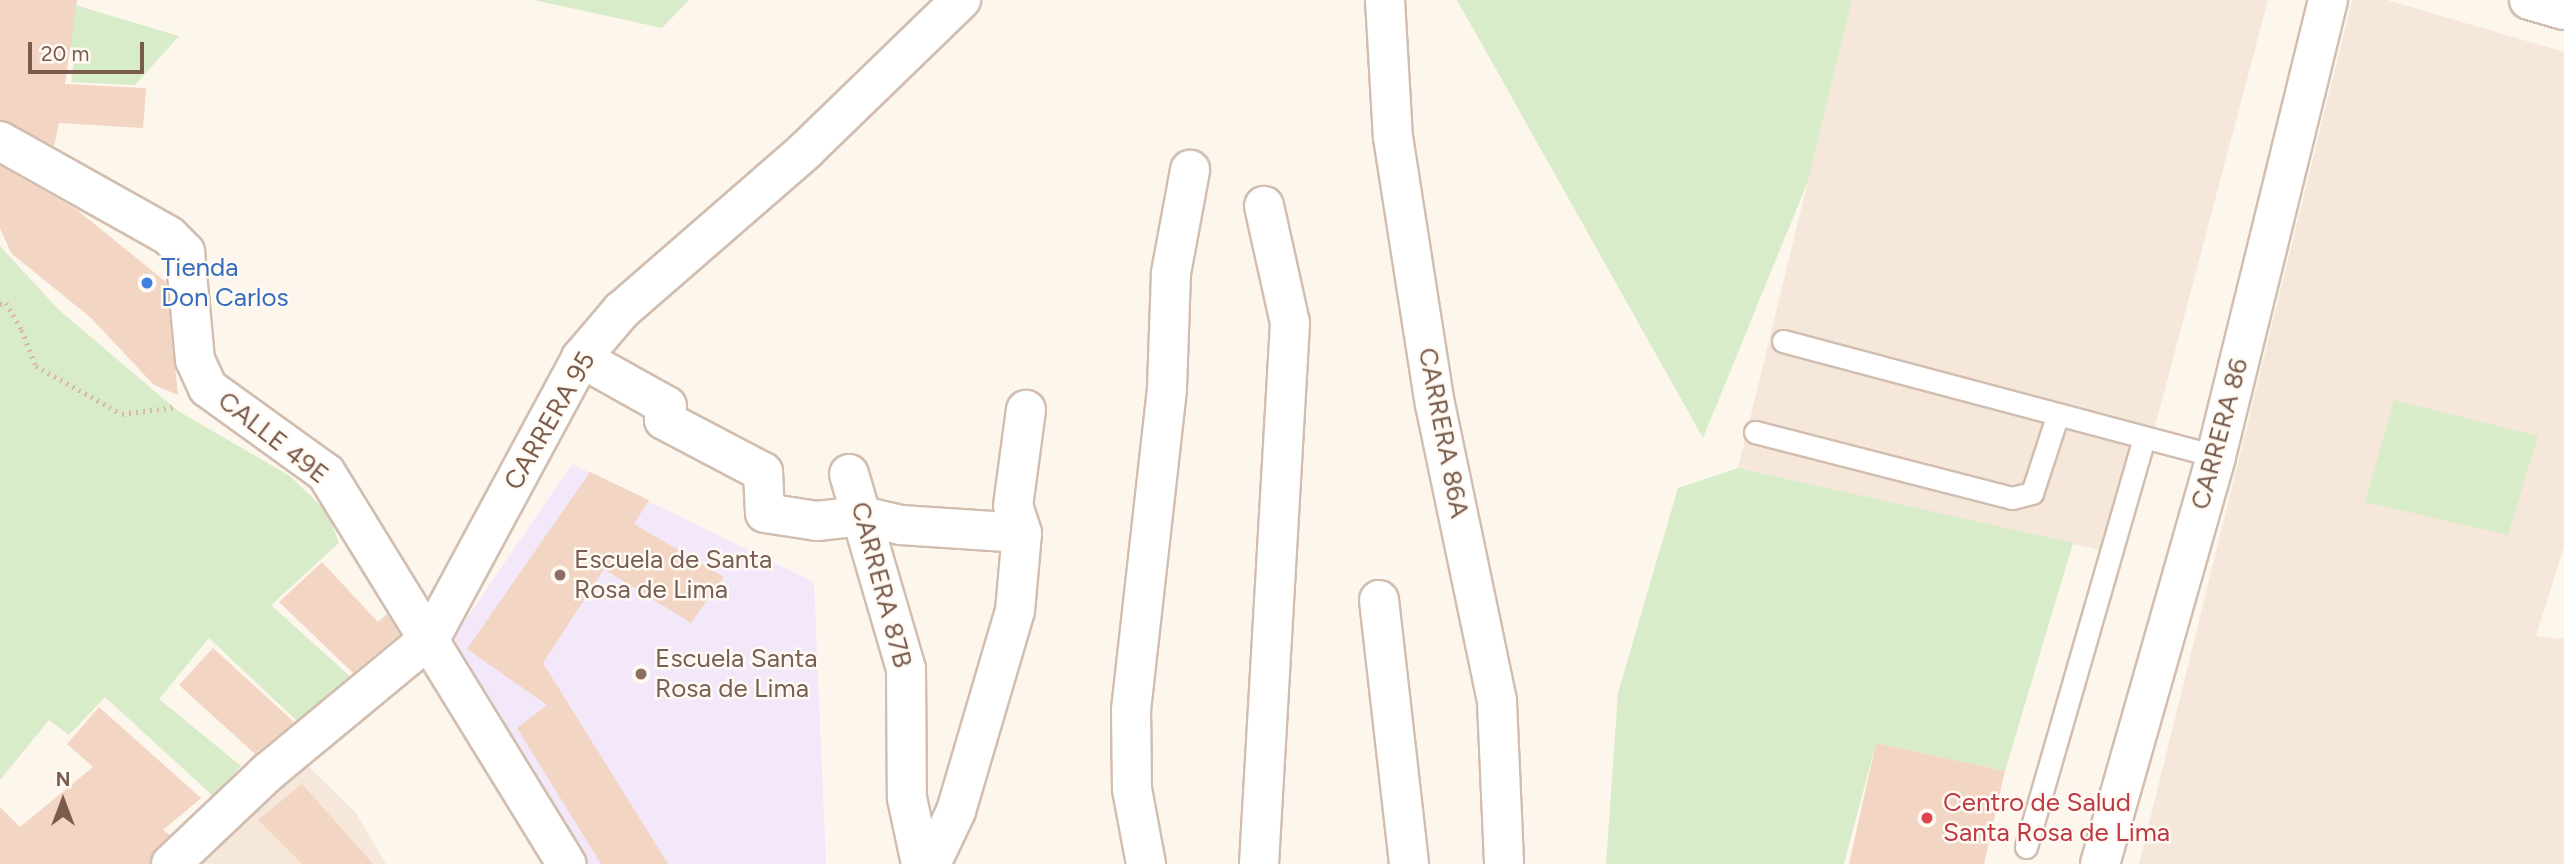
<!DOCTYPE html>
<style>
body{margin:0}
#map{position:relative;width:2564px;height:864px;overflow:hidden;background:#fdf6ec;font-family:Figtree,sans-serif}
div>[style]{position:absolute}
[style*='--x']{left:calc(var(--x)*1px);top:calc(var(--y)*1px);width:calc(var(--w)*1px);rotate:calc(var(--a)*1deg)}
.residential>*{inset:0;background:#f5e8da}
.education>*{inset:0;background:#f3e8fa}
.green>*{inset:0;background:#d8ecc9}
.building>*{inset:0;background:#f3d5c3}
.path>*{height:4.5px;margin-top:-2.25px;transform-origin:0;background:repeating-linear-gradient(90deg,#d9b8a5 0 2px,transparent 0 7px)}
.roads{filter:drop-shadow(2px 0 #d1beb0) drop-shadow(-2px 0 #d1beb0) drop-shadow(0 2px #d1beb0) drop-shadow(0 -2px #d1beb0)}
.lane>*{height:21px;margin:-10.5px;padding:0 10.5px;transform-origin:10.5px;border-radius:10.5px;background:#fff}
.street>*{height:38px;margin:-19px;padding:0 19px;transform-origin:19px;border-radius:19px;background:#fff}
.dots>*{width:19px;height:19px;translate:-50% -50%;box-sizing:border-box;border:4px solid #fffaf3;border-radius:50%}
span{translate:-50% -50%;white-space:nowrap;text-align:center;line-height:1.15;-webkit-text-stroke:5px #fffaf3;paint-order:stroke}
.shop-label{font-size:26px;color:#366cbe}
.left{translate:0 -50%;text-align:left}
.street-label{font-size:26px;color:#7a5c4d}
.education-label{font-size:26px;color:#785e54}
.health-label{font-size:26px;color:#be3a42}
.north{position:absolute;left:28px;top:766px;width:70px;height:70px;-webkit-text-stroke:5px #fffaf3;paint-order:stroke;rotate:0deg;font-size:19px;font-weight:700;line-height:28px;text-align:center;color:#7a5c4d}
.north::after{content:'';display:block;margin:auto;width:24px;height:32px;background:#7a5c4d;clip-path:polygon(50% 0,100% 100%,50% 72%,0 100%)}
.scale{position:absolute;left:28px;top:42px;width:116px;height:32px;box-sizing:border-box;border:4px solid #7a5c4d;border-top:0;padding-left:9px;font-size:21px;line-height:24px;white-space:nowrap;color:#7a5c4d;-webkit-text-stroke:5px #fffaf3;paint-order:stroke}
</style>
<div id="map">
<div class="residential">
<div style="clip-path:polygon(1852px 0,2268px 0,2121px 555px,1738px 468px)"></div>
<div style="clip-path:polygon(2352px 0,2387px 0,2564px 52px,2564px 547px,2536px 636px,2564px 639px,2564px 864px,2139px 864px)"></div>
<div style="clip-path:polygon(306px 764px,356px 813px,386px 864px,193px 864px)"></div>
</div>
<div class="education">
<div style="clip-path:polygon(572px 464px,814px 582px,826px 864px,588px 864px,483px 701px,449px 644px)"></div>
</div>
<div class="green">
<div style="clip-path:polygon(58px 0,179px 36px,135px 85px,71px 82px,75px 49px,34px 44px)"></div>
<div style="clip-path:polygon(534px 0,689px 0,662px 28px)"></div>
<div style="clip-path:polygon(1457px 0,1852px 0,1808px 181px,1703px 438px)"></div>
<div style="clip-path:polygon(0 246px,59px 310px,178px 411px,290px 476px,328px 513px,339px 543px,271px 605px,355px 681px,299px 723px,209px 638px,159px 699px,241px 766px,213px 796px,105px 697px,69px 735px,49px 720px,0 780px)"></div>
<div style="clip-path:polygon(2394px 400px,2538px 436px,2508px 535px,2365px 502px)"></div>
<div style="clip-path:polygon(1738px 468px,2073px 543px,2005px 771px,1876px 743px,1844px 864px,1606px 864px,1618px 693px,1678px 488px)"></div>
</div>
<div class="building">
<div style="clip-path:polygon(0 0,77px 0,65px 84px,146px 88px,143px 128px,59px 123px,54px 146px,0 119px)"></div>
<div style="clip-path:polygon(0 166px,76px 209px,166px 282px,178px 395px,154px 385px,91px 318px,11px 253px,0 228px)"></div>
<div style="clip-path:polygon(590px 472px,649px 500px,634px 524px,724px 577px,691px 623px,604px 569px,543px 663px,668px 864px,601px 864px,517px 728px,547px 705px,467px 649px)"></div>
<div style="clip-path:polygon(322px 562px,378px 622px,387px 614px,400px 634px,353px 673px,279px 602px)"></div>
<div style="clip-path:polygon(213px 648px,294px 722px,255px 754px,179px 685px)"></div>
<div style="clip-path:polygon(99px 707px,201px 798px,163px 830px,170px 835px,149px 864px,0 864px,0 807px,20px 827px,93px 767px,67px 744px)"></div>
<div style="clip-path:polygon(1876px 743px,2005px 771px,1984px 864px,1849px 864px)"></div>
<div style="clip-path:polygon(302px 784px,373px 864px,302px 864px,258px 820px)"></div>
</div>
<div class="path">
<div style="--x:0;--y:304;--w:6;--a:-9"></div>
<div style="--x:6;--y:303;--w:31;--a:59"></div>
<div style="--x:22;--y:330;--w:39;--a:69"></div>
<div style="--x:36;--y:366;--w:98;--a:29.2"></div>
<div style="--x:122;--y:414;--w:53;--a:-7.5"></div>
</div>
<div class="roads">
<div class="lane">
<div style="--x:1783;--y:341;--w:448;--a:14.9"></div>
<div style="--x:1755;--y:432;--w:265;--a:14.4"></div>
<div style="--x:2012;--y:498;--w:21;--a:-14"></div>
<div style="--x:2032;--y:493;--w:83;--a:-71.8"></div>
<div style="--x:2026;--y:847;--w:426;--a:-73.9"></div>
</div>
<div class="street">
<div style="--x:1385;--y:0;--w:137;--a:86.7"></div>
<div style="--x:1393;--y:137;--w:270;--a:81.1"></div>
<div style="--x:1435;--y:404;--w:304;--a:78.2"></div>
<div style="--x:1497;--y:702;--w:162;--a:87.5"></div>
<div style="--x:2529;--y:0;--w:36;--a:16"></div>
<div style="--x:0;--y:141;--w:194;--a:29.3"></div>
<div style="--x:169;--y:236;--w:23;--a:45"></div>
<div style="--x:185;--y:252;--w:108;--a:84.7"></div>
<div style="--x:195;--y:360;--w:31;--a:65"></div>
<div style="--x:208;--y:388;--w:145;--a:35.8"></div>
<div style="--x:326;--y:473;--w:459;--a:58.4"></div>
<div style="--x:581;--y:358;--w:98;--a:29.2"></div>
<div style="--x:667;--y:406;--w:14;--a:102"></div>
<div style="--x:664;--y:420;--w:112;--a:27.7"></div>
<div style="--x:763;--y:472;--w:41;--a:87.2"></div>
<div style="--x:765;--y:513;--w:53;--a:8.7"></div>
<div style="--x:817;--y:521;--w:45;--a:-6.3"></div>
<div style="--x:862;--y:516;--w:40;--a:13"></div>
<div style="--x:901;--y:525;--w:121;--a:3.8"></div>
<div style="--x:849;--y:474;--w:203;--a:73.7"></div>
<div style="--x:906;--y:669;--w:129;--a:89.6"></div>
<div style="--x:907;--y:798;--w:67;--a:78"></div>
<div style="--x:1379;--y:600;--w:266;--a:83.5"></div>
<div style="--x:171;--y:864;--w:134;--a:-43.5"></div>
<div style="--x:268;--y:772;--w:212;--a:-39.6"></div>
<div style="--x:431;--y:637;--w:317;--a:-61.7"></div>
<div style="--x:581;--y:358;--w:62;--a:-49.6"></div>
<div style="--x:621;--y:311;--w:245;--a:-41"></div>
<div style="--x:806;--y:150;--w:216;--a:-44.1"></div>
<div style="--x:931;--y:864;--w:59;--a:-64.7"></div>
<div style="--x:956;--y:811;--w:209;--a:-73.6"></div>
<div style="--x:1015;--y:611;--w:78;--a:-84.9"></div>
<div style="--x:1022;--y:533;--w:28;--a:-108"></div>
<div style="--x:1013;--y:506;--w:97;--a:-82.3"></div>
<div style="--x:1146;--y:864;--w:76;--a:-100.6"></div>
<div style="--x:1132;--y:789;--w:79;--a:-90.7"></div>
<div style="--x:1131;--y:710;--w:324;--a:-83.6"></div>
<div style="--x:1167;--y:388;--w:115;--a:-88"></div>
<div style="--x:1171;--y:273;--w:105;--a:-79.5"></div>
<div style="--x:1259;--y:864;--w:542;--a:-86.72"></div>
<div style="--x:1290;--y:323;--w:120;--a:-102.5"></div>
<div style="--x:2100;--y:864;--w:424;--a:-74.1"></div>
<div style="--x:2216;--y:456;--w:470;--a:-76.2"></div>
</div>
</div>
<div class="dots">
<div style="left:147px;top:283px;background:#3f7fe0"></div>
<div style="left:560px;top:575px;background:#8d6e63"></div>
<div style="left:641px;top:674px;background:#8d6e63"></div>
<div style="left:1927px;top:818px;background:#e0444e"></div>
</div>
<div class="shop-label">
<span class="left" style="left:161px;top:283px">Tienda<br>Don Carlos</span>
</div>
<div class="street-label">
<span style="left:550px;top:421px;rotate:-60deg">CARRERA 95</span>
<span style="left:1443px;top:433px;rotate:79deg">CARRERA 86A</span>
<span style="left:2220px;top:434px;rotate:-75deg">CARRERA 86</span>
<span style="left:273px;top:438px;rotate:38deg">CALLE 49E</span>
<span style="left:881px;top:585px;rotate:75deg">CARRERA 87B</span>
</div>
<div class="education-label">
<span class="left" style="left:574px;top:575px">Escuela de Santa<br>Rosa de Lima</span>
<span class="left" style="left:655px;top:674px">Escuela Santa<br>Rosa de Lima</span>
</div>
<div class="health-label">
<span class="left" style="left:1943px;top:818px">Centro de Salud<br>Santa Rosa de Lima</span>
</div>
<div class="north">N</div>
<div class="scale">20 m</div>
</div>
